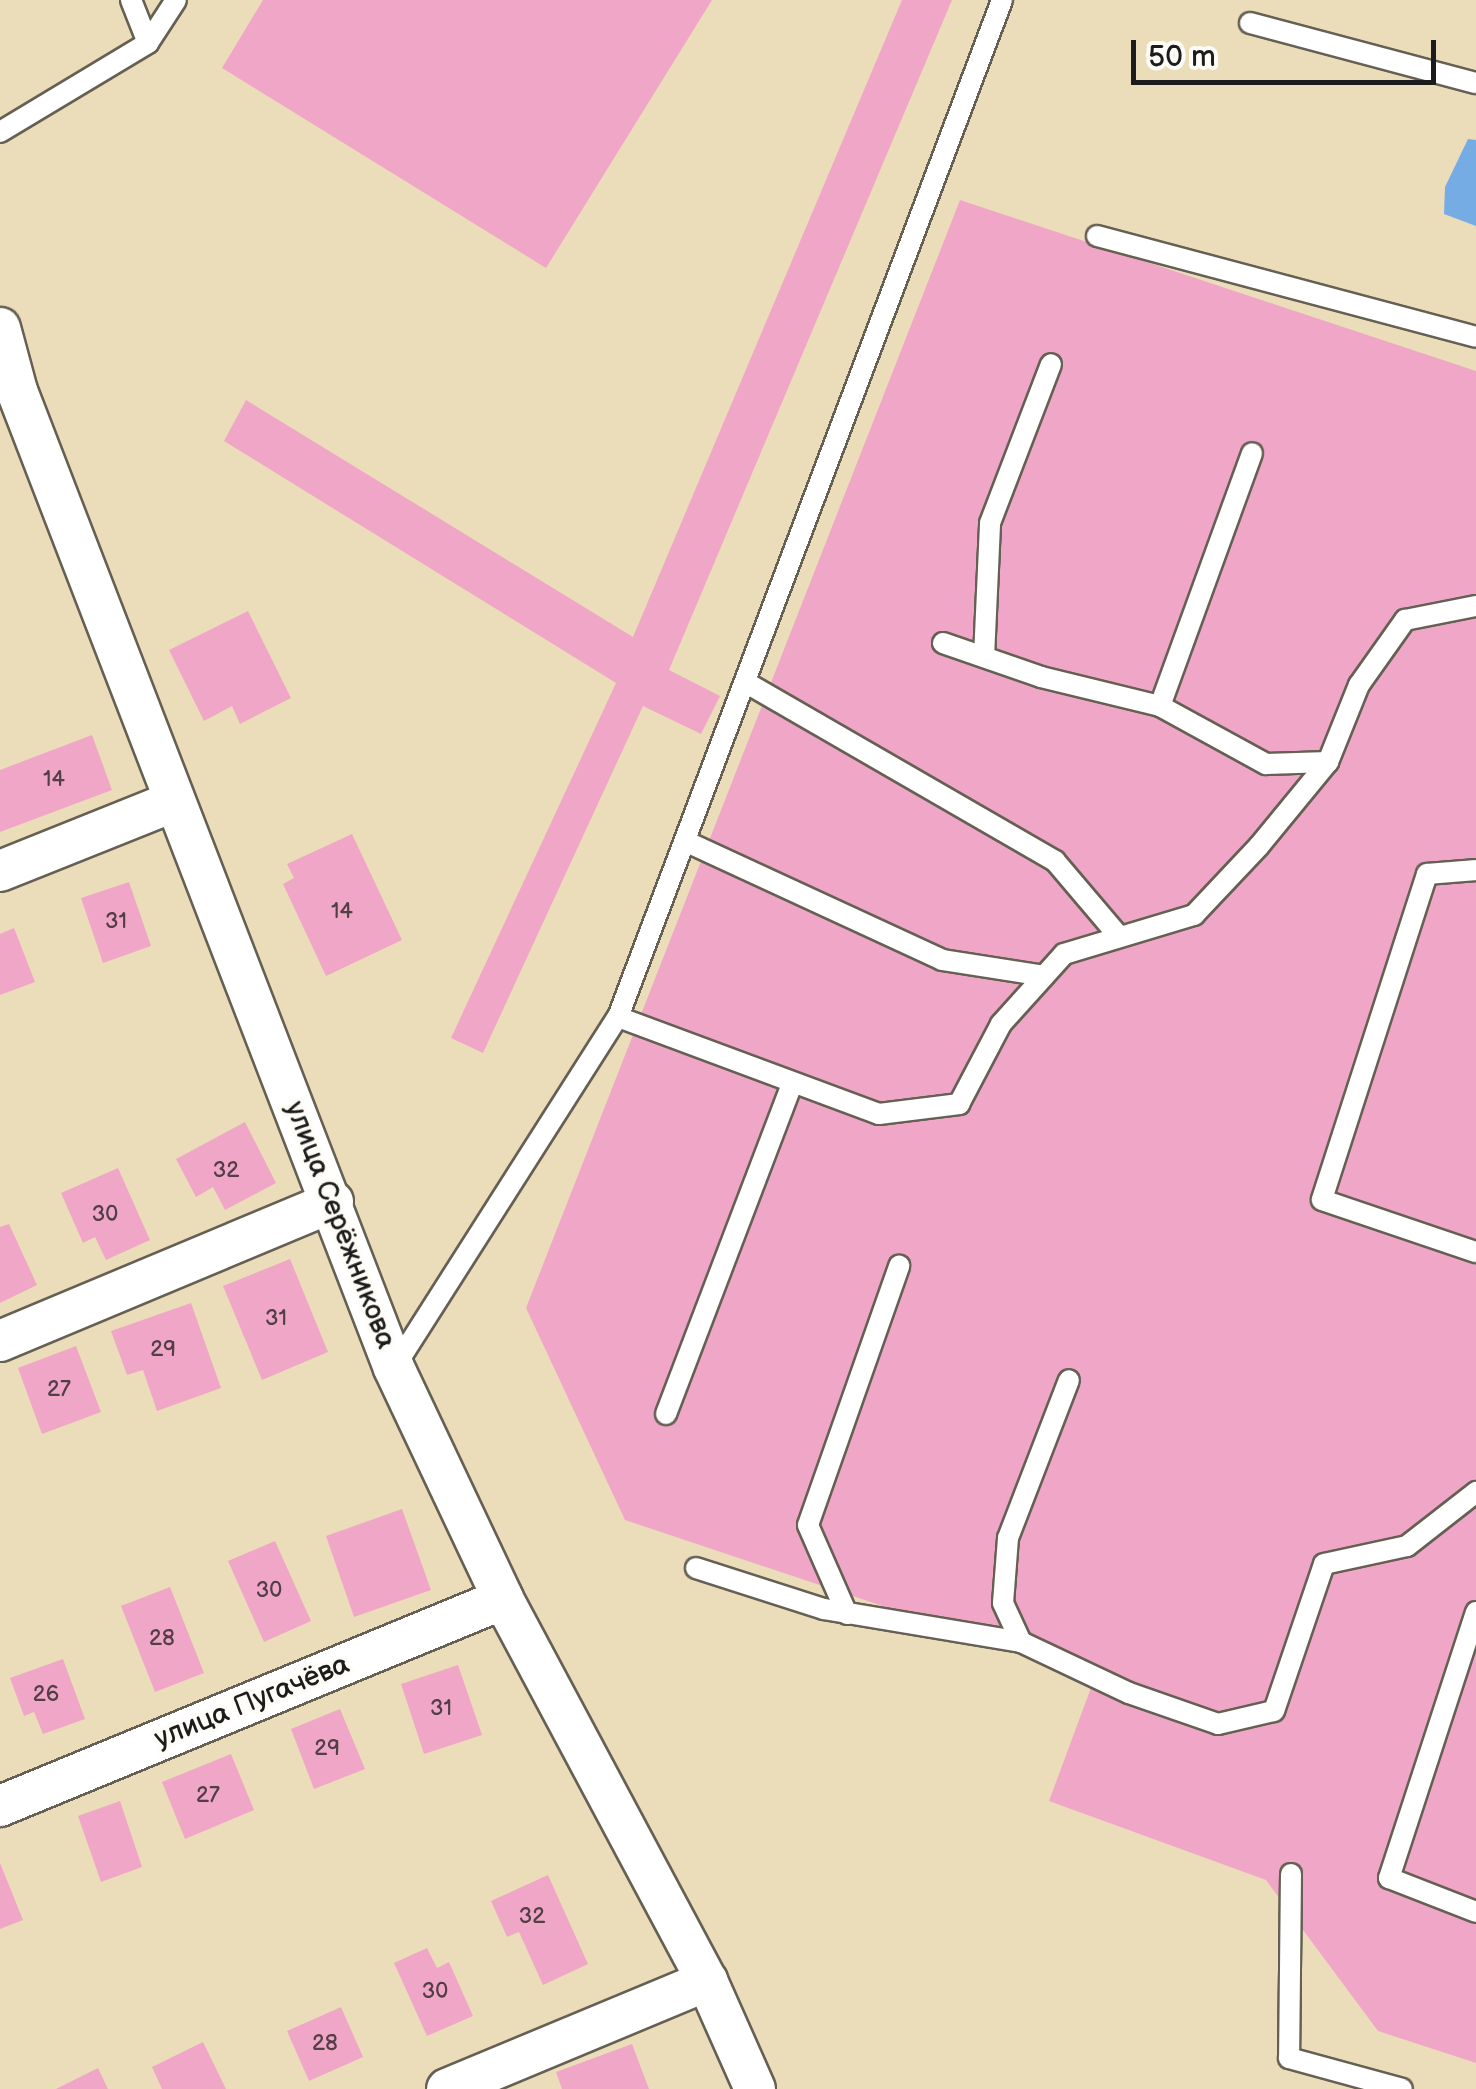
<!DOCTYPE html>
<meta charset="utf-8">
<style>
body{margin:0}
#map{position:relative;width:1476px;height:2089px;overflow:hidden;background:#ecddba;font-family:"Balsamiq Sans",sans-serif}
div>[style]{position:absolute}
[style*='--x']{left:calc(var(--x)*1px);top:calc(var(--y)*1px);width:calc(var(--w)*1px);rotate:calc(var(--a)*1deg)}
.water>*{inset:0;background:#75ace4}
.building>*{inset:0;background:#f0a6c6}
.roads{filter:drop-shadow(2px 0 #656053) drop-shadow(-2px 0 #656053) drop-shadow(0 2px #656053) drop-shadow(0 -2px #656053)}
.lane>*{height:20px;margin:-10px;padding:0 10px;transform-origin:10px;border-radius:10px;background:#fff}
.street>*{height:40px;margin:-20px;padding:0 20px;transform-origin:20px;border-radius:20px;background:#fff}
span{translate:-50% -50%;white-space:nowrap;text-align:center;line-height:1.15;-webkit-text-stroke:8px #fdfcf7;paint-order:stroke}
.number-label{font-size:22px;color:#513e46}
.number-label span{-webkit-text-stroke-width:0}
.street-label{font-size:28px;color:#1c1c1c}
.scale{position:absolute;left:1131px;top:40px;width:305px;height:45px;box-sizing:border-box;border:5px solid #1c1c1c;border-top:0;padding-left:12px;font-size:30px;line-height:35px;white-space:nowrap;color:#1c1c1c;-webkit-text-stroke:8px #fdfcf7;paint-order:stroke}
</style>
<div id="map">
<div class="water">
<div style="clip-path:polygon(1468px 139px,1476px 140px,1476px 226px,1444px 214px,1445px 187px)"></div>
</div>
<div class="building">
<div style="clip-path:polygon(263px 0,712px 0,546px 268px,222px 68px)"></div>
<div style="clip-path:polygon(902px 0,952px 0,669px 670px,720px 696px,701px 734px,643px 706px,483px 1053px,451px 1038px,616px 683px,224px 441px,246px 400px,633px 637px)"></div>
<div style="clip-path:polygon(960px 200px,1476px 371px,1476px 2063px,1378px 2031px,1266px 1880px,1049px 1801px,1095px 1677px,625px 1520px,526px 1308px)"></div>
<div style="clip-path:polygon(248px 611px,291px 698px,240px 724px,232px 706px,204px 721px,169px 650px)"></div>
<div style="clip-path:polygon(92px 735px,112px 790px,0 832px,0 770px)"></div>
<div style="clip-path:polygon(352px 834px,402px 940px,326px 976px,283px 884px,294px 878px,287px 864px)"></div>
<div style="clip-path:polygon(129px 882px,151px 946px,103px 963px,81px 898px)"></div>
<div style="clip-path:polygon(14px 928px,35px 982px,0 995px,0 934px)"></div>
<div style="clip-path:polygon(245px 1122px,276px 1183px,225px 1210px,213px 1187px,196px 1197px,176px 1159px)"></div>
<div style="clip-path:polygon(118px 1168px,150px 1240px,106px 1260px,95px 1237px,83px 1243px,61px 1193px)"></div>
<div style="clip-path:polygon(9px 1224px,37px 1285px,0 1303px,0 1227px)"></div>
<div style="clip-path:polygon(290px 1259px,328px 1352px,262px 1380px,223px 1286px)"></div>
<div style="clip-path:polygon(191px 1303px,221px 1388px,157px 1411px,143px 1370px,127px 1375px,111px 1331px)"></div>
<div style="clip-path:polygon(76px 1346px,101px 1412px,42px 1434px,18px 1368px)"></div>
<div style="clip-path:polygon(402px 1509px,431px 1590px,354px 1617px,326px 1536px)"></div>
<div style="clip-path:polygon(275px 1541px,311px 1621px,264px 1642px,228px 1561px)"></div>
<div style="clip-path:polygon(170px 1587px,204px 1673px,155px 1692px,121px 1606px)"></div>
<div style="clip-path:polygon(63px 1659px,85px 1719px,43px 1734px,34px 1712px,24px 1716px,10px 1678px)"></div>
<div style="clip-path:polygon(458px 1665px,482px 1735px,424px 1754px,401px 1684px)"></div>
<div style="clip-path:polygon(340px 1709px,365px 1769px,314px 1789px,291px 1729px)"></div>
<div style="clip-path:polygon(231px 1754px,254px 1810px,185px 1839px,162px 1782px)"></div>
<div style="clip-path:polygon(120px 1801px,142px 1867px,101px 1882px,78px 1816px)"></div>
<div style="clip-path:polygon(0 1863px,23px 1920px,0 1929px)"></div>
<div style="clip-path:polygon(548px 1875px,588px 1964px,543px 1985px,519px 1932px,507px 1937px,491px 1901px)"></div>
<div style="clip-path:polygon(427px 1948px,437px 1968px,449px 1962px,473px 2016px,427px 2036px,394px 1963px)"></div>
<div style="clip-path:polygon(341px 2007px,363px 2057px,309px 2081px,287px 2031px)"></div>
<div style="clip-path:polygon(203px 2042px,226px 2089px,162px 2089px,152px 2067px)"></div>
<div style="clip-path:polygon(632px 2044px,649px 2089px,562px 2089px,556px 2072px)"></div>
<div style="clip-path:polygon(98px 2068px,108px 2089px,56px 2089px)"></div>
</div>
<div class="roads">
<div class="lane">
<div style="--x:131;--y:0;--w:46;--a:68.4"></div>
<div style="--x:1250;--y:23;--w:234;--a:14.9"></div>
<div style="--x:0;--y:132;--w:173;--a:-31"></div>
<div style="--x:148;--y:43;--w:51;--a:-56.9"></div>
<div style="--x:1097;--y:236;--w:392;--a:14.9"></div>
<div style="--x:943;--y:643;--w:104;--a:19.1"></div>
<div style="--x:1041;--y:677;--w:122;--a:13.7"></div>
<div style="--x:1160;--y:706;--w:121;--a:28.7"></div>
<div style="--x:1266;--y:764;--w:62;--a:-1.8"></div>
<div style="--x:984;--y:657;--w:134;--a:-87.4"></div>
<div style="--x:990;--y:523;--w:170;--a:-69"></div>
<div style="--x:745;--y:682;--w:358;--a:30"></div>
<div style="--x:1055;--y:861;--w:94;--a:49.7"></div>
<div style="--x:1160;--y:706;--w:269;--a:-70"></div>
<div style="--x:685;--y:841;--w:283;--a:24.8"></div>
<div style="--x:942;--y:960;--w:103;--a:8.9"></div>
<div style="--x:1476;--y:870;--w:49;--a:175.3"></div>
<div style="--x:1427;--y:874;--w:342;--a:107.9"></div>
<div style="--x:1322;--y:1200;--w:163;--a:18.7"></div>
<div style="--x:618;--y:1017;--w:278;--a:20.4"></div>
<div style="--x:879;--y:1114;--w:81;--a:-7.1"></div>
<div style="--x:959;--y:1104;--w:90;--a:-62.3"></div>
<div style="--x:1001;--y:1024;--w:94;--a:-48"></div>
<div style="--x:1064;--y:954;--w:136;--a:-16.7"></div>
<div style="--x:1194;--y:915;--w:95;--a:-46.7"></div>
<div style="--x:1259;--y:846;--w:109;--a:-50.6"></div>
<div style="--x:1328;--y:762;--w:83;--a:-68.1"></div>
<div style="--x:1359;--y:685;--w:80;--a:-54.7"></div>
<div style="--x:1405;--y:620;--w:72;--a:-11.2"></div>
<div style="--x:394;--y:1368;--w:416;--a:-57.5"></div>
<div style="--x:618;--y:1017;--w:1087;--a:-69.31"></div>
<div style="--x:666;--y:1414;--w:353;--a:-69.1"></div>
<div style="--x:696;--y:1568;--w:134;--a:17.8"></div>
<div style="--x:824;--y:1609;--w:200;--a:9.5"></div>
<div style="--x:1021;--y:1642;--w:119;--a:25.3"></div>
<div style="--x:1129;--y:1693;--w:94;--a:19.2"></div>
<div style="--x:1218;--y:1724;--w:57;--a:-13.1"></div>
<div style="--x:1274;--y:1711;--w:155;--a:-71.2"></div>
<div style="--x:1324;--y:1564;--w:85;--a:-12.2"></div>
<div style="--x:1407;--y:1546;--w:88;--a:-38"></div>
<div style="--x:1476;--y:1612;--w:280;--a:108.1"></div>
<div style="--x:1389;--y:1878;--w:93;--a:21.3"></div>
<div style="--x:847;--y:1614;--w:97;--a:-113.7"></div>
<div style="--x:808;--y:1525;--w:275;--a:-70.6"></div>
<div style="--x:1021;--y:1642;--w:43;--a:-114.8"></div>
<div style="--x:1003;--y:1603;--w:65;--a:-85.6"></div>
<div style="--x:1008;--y:1538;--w:169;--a:-68.9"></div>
<div style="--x:1291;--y:1874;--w:184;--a:90.6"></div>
<div style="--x:1289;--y:2058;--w:117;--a:15.3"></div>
</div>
<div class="street">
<div style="--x:0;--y:328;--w:65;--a:74.9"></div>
<div style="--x:17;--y:391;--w:1047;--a:68.9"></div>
<div style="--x:394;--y:1368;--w:255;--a:64.7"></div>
<div style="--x:503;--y:1599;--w:433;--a:61.9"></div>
<div style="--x:707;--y:1981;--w:118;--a:66"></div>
<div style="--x:0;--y:871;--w:188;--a:-21.8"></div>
<div style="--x:0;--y:1341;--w:361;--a:-22.7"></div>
<div style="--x:0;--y:1806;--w:544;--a:-22.37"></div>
<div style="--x:447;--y:2089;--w:282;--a:-22.6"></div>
</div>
</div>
<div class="number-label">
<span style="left:54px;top:780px">14</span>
<span style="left:342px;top:912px">14</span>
<span style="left:116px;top:922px">31</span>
<span style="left:226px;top:1171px">32</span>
<span style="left:105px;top:1215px">30</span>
<span style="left:276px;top:1319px">31</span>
<span style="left:163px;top:1350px">29</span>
<span style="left:59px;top:1390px">27</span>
<span style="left:269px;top:1591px">30</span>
<span style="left:162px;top:1639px">28</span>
<span style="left:46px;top:1695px">26</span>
<span style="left:441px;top:1709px">31</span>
<span style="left:327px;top:1749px">29</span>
<span style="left:208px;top:1796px">27</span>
<span style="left:532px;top:1917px">32</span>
<span style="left:435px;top:1992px">30</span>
<span style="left:325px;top:2044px">28</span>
</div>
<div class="street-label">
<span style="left:340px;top:1225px;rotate:69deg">улица Серёжникова</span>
<span style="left:252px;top:1702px;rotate:-22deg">улица Пугачёва</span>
</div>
<div class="scale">50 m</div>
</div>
